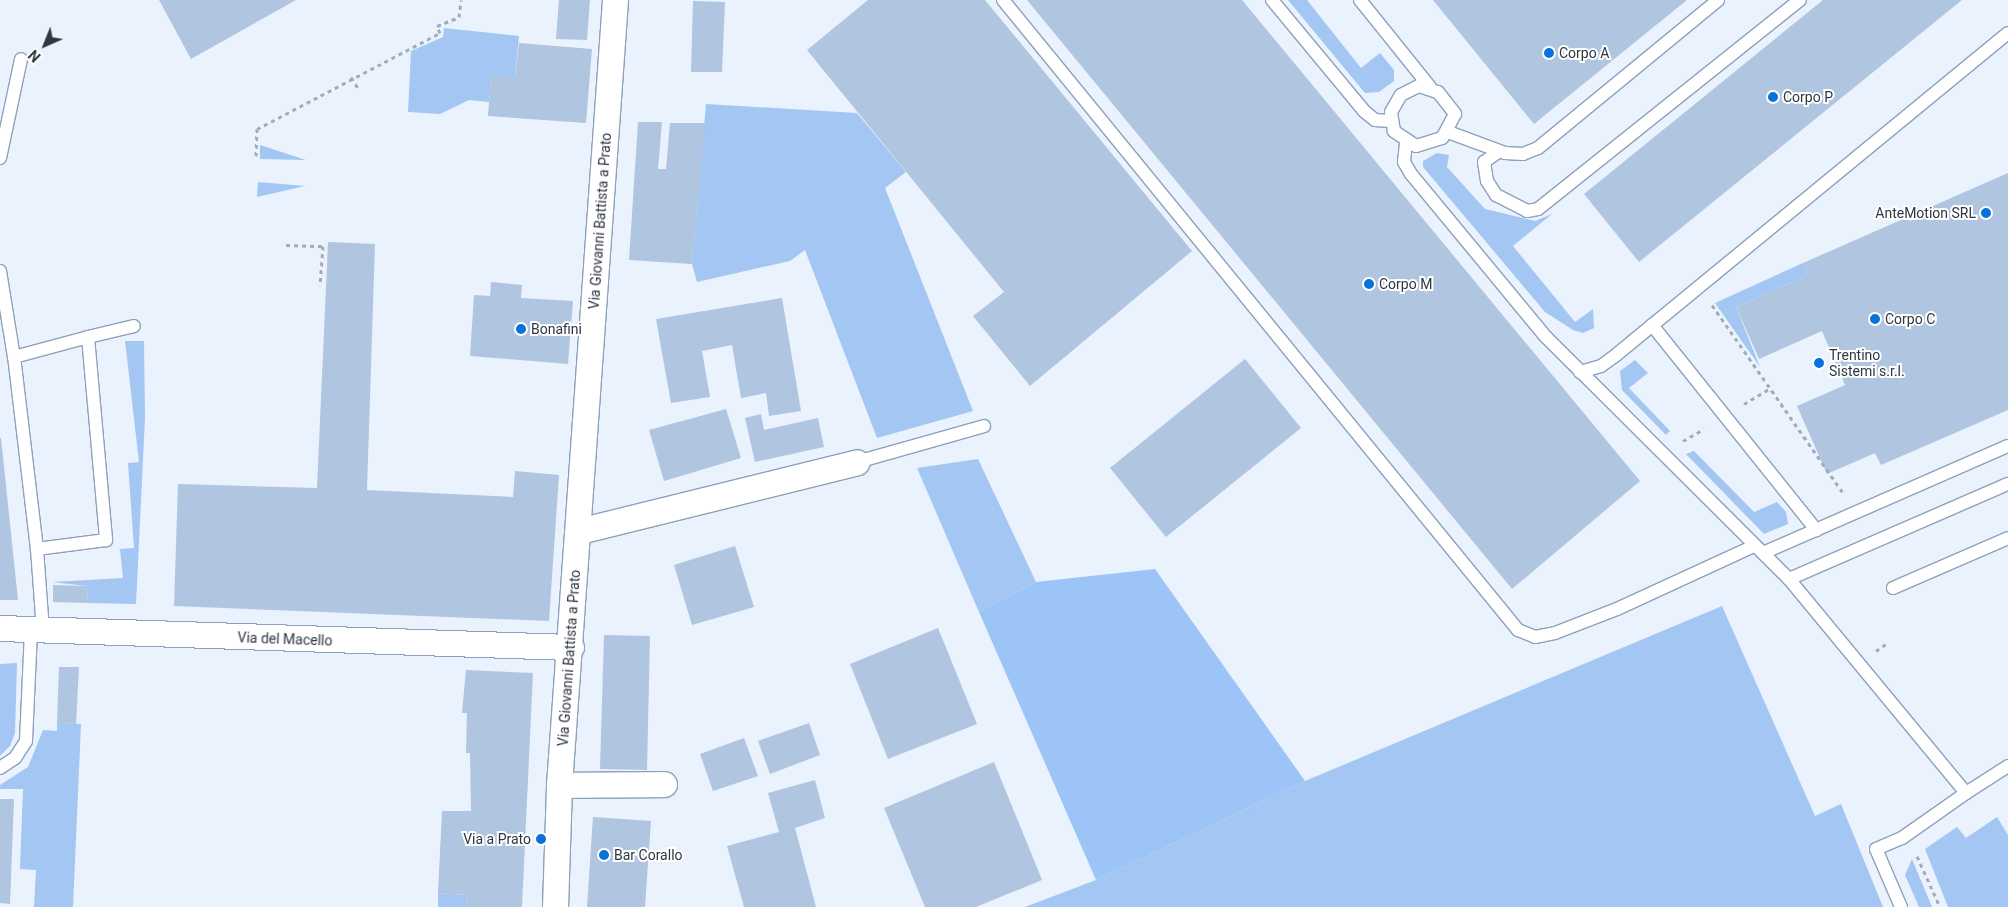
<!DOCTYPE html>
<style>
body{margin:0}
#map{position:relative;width:2008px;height:907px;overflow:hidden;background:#e9f2fd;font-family:Roboto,sans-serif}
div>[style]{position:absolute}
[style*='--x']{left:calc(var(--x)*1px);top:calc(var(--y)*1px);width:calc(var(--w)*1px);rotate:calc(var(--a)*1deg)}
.green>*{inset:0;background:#a3c6f2}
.forest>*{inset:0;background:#9cc4f7}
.building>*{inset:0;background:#b0c5e0}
.path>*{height:3px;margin-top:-1.5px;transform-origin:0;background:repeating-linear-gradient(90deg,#a2abb6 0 4px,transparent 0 8px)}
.roads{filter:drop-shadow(1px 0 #8da1bc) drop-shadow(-1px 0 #8da1bc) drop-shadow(0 1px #8da1bc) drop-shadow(0 -1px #8da1bc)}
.lane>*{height:12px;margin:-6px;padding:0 6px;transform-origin:6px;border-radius:6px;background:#fff}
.street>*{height:25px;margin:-12.5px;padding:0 12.5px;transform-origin:12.5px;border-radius:12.5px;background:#fff}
.dots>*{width:14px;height:14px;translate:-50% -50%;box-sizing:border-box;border:2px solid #fff;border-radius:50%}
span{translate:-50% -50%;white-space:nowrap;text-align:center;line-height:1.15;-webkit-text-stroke:4px #fff;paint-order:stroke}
.poi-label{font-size:14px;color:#2e3641}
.left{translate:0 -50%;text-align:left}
.right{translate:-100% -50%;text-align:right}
.street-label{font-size:14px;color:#2e3641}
.north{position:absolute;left:20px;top:20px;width:50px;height:50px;-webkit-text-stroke:4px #fff;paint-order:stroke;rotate:224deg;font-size:14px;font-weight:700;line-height:20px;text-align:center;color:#2e3641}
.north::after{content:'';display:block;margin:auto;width:18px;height:22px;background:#2e3641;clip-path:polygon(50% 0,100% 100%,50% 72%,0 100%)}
</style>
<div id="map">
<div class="green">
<div style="clip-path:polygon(1288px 0,1307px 0,1361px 68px,1380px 53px,1394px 70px,1394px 81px,1379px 92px,1365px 93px)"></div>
<div style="clip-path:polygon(444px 28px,519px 36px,515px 79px,491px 76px,489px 102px,469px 100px,440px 114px,408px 112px,411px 51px,443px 37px)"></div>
<div style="clip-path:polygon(706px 104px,857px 113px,906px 172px,885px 188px,973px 411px,877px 438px,805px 250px,790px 261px,697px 282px,692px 264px)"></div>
<div style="clip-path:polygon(260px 145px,306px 160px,260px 159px)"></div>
<div style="clip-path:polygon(1437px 153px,1449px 155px,1447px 167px,1485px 209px,1535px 221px,1552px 214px,1513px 246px,1575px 322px,1593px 309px,1594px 328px,1583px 333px,1573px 330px,1545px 312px,1423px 167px,1423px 161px)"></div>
<div style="clip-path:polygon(258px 182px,305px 186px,257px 197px)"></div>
<div style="clip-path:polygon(1803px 263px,1808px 275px,1736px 307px,1760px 367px,1715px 303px)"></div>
<div style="clip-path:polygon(125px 341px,144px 341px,145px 418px,136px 604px,88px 603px,87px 586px,52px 582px,123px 578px,120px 549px,134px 548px,128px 463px,139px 462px)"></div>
<div style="clip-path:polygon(1635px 360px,1648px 373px,1629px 388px,1670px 431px,1666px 435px,1622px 390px,1620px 371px)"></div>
<div style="clip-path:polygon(1694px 451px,1754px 512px,1777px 502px,1786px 512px,1788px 524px,1764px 534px,1686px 454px)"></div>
<div style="clip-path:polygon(978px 459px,1036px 582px,979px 612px,917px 468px)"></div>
<div style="clip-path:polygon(1722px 606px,1815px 816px,1841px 804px,1883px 907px,1025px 907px,1096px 880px,1305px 781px)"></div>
<div style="clip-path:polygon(17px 663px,15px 733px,10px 746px,0 756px,0 664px)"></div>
<div style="clip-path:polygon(57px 723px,81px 724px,73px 907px,34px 907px,36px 870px,20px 869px,23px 789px,0 789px,0 785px,28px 767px,43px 730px,57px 731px)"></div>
<div style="clip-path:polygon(1997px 817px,2008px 835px,2008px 907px,1948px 907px,1925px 849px,1957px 827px,1966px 838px)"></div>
<div style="clip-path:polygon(1912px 859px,1932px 907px,1919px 907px,1905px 875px)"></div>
<div style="clip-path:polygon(438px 893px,467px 895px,466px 907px,438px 907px)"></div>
</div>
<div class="forest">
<div style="clip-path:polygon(1155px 569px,1305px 781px,1096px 880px,979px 612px,1036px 582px)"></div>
</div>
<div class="building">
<div style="clip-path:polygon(159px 0,296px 0,191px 59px)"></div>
<div style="clip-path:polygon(559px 0,590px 0,587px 40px,556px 39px)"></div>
<div style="clip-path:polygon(868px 0,985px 0,1192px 251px,1030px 386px,973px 316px,1004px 292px,807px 50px)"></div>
<div style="clip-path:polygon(1027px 0,1242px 0,1640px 481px,1512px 589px)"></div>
<div style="clip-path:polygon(1433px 0,1687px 0,1534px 124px)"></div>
<div style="clip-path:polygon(1823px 0,1962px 0,1639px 262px,1584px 194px)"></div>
<div style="clip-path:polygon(693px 1px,725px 2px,722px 72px,691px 72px)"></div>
<div style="clip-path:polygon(519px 43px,592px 49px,586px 123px,488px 116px,491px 75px,515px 79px)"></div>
<div style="clip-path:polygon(638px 122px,662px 122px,658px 169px,666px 169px,670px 123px,705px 123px,692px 264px,629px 260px)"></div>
<div style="clip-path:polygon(2008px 173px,2008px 410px,1881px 465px,1875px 453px,1827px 474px,1797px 406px,1845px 385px,1822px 331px,1759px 359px,1736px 307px,1808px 275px,1803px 263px)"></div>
<div style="clip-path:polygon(328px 242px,375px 244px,367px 490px,513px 497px,515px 471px,559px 475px,549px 621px,174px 606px,178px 484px,317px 488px)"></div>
<div style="clip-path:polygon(491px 282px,522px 285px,521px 298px,573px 301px,568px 364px,470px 356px,474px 295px,490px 296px)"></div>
<div style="clip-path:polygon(782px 298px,801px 411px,769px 416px,766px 393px,741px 398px,732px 345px,702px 351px,710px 397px,671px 403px,656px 319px)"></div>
<div style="clip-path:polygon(1245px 359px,1301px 428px,1166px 537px,1110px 468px)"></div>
<div style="clip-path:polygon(726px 409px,741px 458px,664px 481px,649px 430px)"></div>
<div style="clip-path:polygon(761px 414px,764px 430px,818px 418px,824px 447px,755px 462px,745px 418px)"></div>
<div style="clip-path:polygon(0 438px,1px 438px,18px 600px,0 600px)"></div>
<div style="clip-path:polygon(735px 546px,754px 607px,692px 625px,674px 565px)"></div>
<div style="clip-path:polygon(53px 585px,87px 586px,88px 603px,53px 602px)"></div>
<div style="clip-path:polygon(938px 628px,977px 724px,888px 759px,850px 664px)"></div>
<div style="clip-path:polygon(604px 635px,650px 636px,647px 770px,600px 769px)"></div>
<div style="clip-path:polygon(59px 667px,79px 667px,76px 724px,57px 723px)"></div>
<div style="clip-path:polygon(466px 670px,533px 673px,522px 907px,466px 907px,467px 895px,438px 893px,442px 811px,471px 811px,470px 753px,466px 753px,467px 713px,462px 713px)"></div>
<div style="clip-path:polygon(809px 723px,820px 755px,770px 774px,758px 741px)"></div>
<div style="clip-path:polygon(744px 738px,758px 776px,713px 791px,700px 754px)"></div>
<div style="clip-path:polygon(994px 762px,1042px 880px,976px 907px,925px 907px,884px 808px)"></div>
<div style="clip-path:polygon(815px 780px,825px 818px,795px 828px,816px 907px,744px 907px,727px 846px,779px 832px,768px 793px)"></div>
<div style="clip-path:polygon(0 799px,14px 799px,10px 904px,0 903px)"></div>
<div style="clip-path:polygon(593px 817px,651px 821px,645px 907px,587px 907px)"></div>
</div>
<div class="path">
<div style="--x:351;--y:77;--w:13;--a:58"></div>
<div style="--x:256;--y:156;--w:27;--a:-88"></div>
<div style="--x:257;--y:129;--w:207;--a:-27.7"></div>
<div style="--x:440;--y:33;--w:8;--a:-113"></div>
<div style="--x:437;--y:26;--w:24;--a:-22"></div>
<div style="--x:459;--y:17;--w:17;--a:-83"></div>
<div style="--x:286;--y:245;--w:37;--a:2"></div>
<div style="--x:323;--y:246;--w:40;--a:94.3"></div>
<div style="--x:1712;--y:305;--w:229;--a:55.1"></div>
<div style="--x:1744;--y:404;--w:31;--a:-31"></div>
<div style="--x:1683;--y:441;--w:24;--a:-30"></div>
<div style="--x:1876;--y:651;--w:12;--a:-35"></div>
<div style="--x:1917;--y:856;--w:56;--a:65.7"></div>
</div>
<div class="roads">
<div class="lane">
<div style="--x:1003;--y:0;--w:814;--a:50.74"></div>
<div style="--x:1518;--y:630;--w:18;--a:22"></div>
<div style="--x:1535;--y:637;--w:20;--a:-11"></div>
<div style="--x:1555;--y:633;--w:66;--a:-21.2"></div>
<div style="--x:1617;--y:609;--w:151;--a:-24.7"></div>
<div style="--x:1272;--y:0;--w:144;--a:50.3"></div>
<div style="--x:1364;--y:111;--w:14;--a:39"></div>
<div style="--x:1375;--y:120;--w:15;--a:4"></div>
<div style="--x:1360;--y:0;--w:112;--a:51.2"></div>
<div style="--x:1419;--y:86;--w:20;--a:18"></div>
<div style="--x:1438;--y:92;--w:28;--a:52"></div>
<div style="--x:1455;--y:114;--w:27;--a:118"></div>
<div style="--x:1442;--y:138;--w:27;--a:163"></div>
<div style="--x:1416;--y:146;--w:27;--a:-146"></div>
<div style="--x:1394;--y:131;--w:19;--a:-99"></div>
<div style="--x:1391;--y:112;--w:20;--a:-60"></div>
<div style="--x:1401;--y:95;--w:20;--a:-27"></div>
<div style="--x:1448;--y:132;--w:61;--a:20.2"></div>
<div style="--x:1505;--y:153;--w:18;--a:3"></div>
<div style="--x:1523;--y:154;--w:16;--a:-22"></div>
<div style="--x:1538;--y:148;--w:233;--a:-39.4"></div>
<div style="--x:1406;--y:143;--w:19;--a:96"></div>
<div style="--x:1404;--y:162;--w:14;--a:60"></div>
<div style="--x:1411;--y:174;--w:212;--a:50.4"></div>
<div style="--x:1546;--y:337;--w:343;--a:44.9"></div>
<div style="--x:1789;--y:579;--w:278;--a:50.4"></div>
<div style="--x:1966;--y:793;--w:50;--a:-32.7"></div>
<div style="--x:1498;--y:152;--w:17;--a:144"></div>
<div style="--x:1484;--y:162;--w:19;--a:81"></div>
<div style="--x:1487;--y:181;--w:17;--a:57"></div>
<div style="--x:1496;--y:195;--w:35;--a:27"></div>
<div style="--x:1527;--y:211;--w:11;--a:-10"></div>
<div style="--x:1538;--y:209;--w:335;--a:-38.6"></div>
<div style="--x:0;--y:158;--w:101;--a:-78"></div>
<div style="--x:0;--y:271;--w:87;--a:80.8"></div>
<div style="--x:1652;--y:325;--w:263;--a:51.3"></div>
<div style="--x:88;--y:337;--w:47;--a:-13.4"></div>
<div style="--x:1580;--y:372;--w:22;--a:-16"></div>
<div style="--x:1601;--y:366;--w:19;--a:-36"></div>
<div style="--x:1616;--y:355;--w:507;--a:-39.4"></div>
<div style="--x:857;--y:462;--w:132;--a:-15.8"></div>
<div style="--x:37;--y:549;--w:193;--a:-96.8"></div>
<div style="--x:14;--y:357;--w:77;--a:-15.1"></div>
<div style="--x:88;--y:337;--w:204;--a:84.9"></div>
<div style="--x:106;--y:540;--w:70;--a:172.6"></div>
<div style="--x:37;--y:549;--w:81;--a:85.8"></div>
<div style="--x:1763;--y:553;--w:267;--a:-23.6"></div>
<div style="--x:1789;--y:579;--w:239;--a:-23.5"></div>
<div style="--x:1893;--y:588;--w:125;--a:-23.5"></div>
<div style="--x:0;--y:768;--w:18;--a:-34"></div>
<div style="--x:15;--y:758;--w:20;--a:-57"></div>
<div style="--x:26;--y:741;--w:112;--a:-87.4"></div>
<div style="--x:1901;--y:907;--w:63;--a:-113.3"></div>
<div style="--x:1876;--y:849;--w:28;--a:-23"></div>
<div style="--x:1902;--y:838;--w:78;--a:-35.1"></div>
</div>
<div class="street">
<div style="--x:579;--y:531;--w:286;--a:-13.9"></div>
<div style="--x:0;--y:628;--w:571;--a:1.91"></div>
<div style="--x:559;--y:785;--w:105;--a:-0.5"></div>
<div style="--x:555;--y:907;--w:122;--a:-88.1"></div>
<div style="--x:559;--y:785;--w:787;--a:-85.92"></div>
</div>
</div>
<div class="dots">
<div style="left:1549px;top:53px;background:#0872da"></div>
<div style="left:1773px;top:97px;background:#0872da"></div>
<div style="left:1986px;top:213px;background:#0872da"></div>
<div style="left:1369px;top:284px;background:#0872da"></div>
<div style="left:1875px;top:319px;background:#0872da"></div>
<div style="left:521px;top:329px;background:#0872da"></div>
<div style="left:1819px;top:363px;background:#0872da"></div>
<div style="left:541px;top:839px;background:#0872da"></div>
<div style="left:604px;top:855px;background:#0872da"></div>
</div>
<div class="poi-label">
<span class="left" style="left:1559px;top:53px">Corpo A</span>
<span class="left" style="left:1783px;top:97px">Corpo P</span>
<span class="right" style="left:1976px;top:213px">AnteMotion SRL</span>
<span class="left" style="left:1379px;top:284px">Corpo M</span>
<span class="left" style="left:1885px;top:319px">Corpo C</span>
<span class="left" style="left:531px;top:329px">Bonafini</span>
<span class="left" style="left:1829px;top:363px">Trentino<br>Sistemi s.r.l.</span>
<span class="right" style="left:531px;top:839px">Via a Prato</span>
<span class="left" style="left:614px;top:855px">Bar Corallo</span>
</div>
<div class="street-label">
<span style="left:600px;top:221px;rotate:-86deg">Via Giovanni Battista a Prato</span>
<span style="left:285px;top:639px;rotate:2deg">Via del Macello</span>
<span style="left:569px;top:658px;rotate:-86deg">Via Giovanni Battista a Prato</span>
</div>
<div class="north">N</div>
</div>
